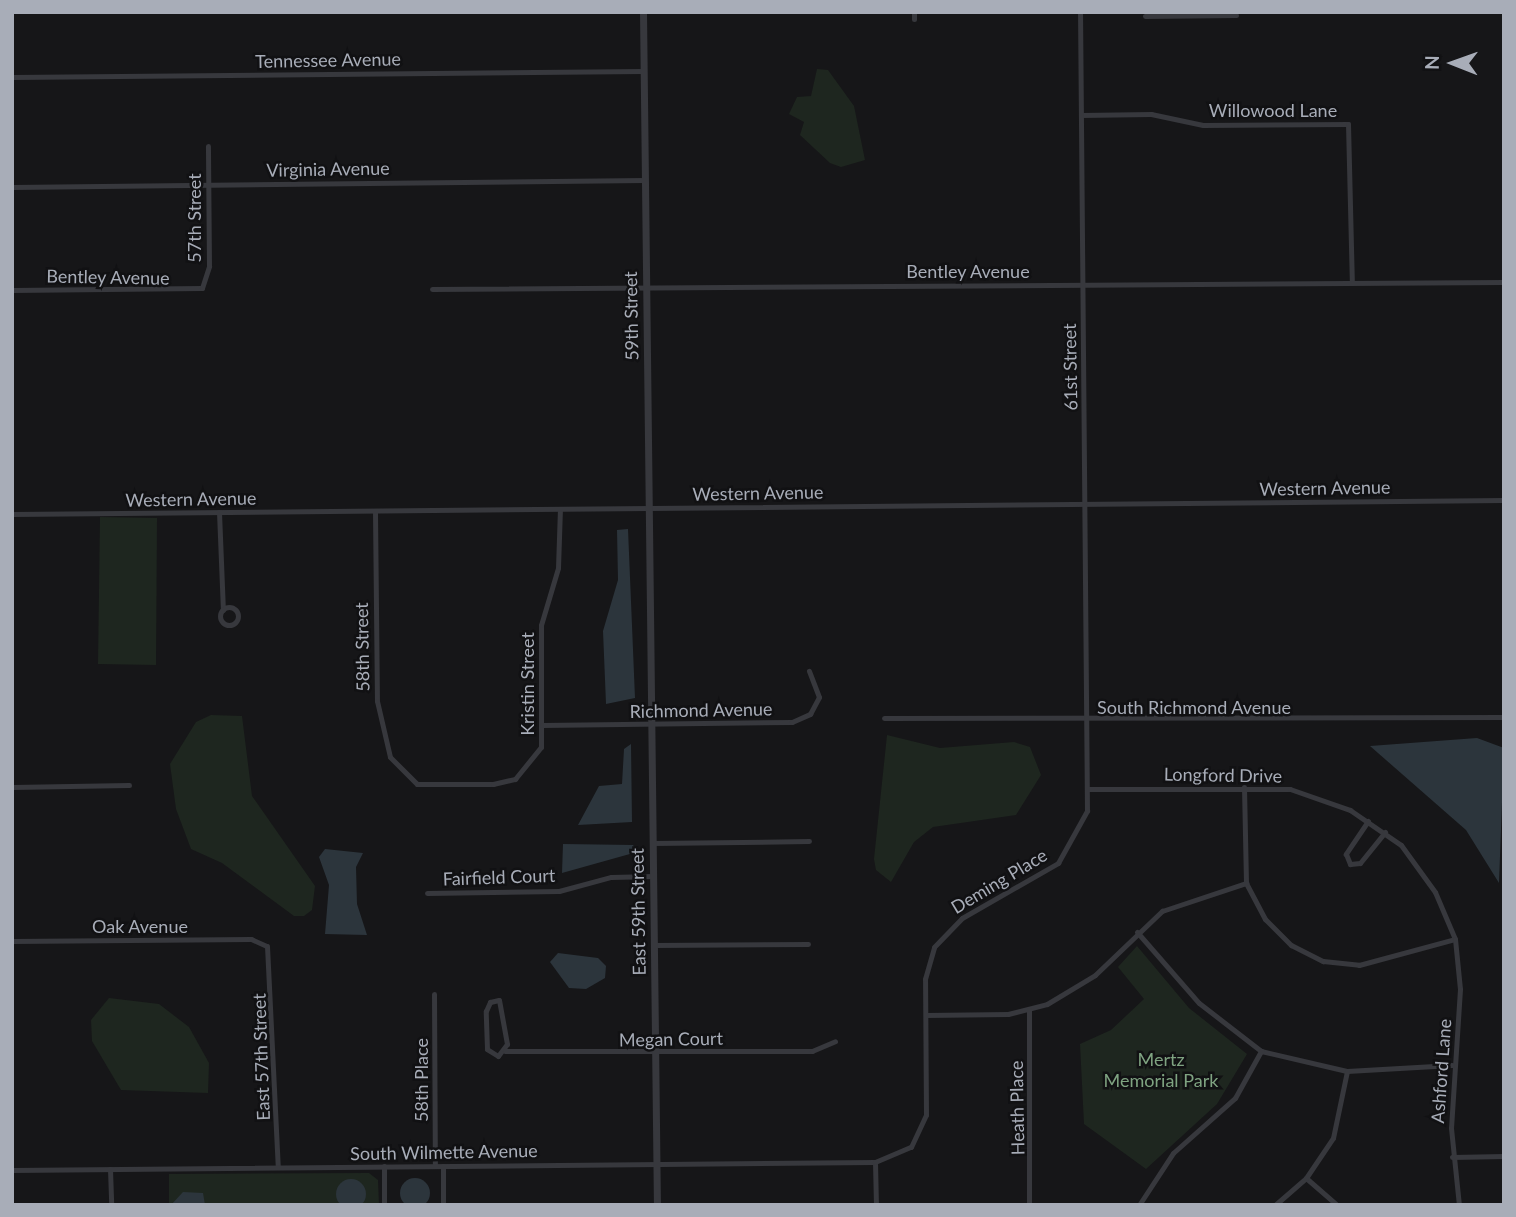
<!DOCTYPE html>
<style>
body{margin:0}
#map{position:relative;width:1516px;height:1217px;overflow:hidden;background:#161618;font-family:Lato,sans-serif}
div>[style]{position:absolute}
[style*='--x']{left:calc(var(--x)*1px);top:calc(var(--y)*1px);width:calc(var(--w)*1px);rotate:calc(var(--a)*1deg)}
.green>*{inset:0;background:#1e261f}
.water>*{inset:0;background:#2c353c}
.round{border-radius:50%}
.minor>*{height:5px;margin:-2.5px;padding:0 2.5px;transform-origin:2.5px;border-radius:2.5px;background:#37383d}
.minor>.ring{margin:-2.5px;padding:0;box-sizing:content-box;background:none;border:5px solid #37383d;border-radius:50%}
.tertiary>*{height:7px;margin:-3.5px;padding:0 3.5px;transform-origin:3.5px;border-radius:3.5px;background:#37383d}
span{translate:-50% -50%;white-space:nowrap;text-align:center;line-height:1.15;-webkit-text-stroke:5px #111113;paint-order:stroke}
.street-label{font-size:18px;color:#a8adb8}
.park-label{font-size:18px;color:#7fa381}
.frame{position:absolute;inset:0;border:14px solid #a8adb8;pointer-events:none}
.north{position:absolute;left:1418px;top:28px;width:70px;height:70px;-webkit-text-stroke:5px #111113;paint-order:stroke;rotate:271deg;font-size:19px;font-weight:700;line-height:28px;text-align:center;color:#a8adb8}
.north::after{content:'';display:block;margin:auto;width:24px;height:32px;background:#a8adb8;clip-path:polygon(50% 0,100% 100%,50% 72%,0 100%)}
</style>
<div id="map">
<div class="green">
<div style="clip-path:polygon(817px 69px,828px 70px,854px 106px,865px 160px,841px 167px,830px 163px,800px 135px,804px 122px,789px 114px,797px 97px,811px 96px)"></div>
<div style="clip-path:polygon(100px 517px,157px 518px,156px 665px,98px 664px)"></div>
<div style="clip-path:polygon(211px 715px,242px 716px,252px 796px,315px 886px,312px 910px,304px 916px,294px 916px,222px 863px,191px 849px,176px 809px,170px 764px,196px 722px)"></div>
<div style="clip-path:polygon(887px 735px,940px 748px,1014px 742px,1030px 747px,1041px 775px,1016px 815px,933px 827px,914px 842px,891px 882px,876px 870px,874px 859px)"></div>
<div style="clip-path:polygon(1137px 946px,1189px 1008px,1247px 1054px,1217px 1104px,1146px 1169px,1084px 1124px,1080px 1044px,1111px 1030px,1144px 999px,1118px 967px)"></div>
<div style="clip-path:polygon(109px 998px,159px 1004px,189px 1027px,209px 1063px,208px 1093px,121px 1090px,92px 1041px,91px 1020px)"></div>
<div style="clip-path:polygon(369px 1173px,378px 1180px,379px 1205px,169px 1205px,169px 1174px)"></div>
</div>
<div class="water">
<div style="clip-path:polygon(628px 529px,635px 698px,606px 704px,603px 631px,618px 580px,617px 530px)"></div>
<div style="clip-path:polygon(1477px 738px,1504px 748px,1499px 883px,1466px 830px,1370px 746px)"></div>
<div style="clip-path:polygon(631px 744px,632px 822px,578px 825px,599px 786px,622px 784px,624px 749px)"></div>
<div style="clip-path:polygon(563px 844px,633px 845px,637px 852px,562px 873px)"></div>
<div style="clip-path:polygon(325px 849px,363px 853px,356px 867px,357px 904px,367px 935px,325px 934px,329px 885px,319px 857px)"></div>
<div style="clip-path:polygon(558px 953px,598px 958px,606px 966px,605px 978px,586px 989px,569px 988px,550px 962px)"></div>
<div class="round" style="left:400px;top:1178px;width:30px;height:30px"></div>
<div class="round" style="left:336px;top:1179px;width:30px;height:30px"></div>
<div style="clip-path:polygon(183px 1192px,203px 1193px,205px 1205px,171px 1205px)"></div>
</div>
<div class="minor">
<div style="--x:914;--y:12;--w:7;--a:90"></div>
<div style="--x:1145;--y:16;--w:91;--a:-0.6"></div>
<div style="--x:12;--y:77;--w:632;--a:-0.54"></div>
<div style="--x:1081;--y:115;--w:70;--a:-0.8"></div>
<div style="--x:1151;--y:114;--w:53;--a:11.9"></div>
<div style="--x:1203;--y:125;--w:145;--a:-0.4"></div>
<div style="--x:1348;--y:124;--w:159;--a:88.6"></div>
<div style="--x:12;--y:187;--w:633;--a:-0.63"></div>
<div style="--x:432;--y:289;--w:1072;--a:-0.37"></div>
<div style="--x:12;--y:290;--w:190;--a:-0.6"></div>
<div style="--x:202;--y:288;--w:23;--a:-72"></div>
<div style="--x:209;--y:266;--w:120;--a:-90.5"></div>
<div style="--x:219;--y:512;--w:98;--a:87.7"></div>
<div style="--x:375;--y:512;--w:189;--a:89.4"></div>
<div style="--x:377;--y:701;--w:57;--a:76.9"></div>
<div style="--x:390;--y:757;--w:38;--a:45"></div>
<div style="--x:417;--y:784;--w:76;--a:0"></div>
<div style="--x:493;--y:784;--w:23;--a:-13"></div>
<div style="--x:515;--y:779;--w:41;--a:-50.9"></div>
<div style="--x:541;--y:747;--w:122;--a:-90"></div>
<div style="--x:541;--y:625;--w:59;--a:-73.4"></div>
<div style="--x:558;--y:568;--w:59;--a:-88.1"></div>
<div style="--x:12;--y:514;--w:1492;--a:-0.54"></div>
<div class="ring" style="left:220px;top:607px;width:13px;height:13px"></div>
<div style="--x:884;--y:718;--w:620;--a:-0.09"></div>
<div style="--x:542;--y:725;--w:250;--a:-0.7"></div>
<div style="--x:792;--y:722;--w:20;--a:-24"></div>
<div style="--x:810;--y:714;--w:19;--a:-62"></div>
<div style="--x:819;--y:697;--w:28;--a:-111"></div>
<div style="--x:12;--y:787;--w:117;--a:-1"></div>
<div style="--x:1244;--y:787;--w:96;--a:88.8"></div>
<div style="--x:1246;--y:883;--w:41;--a:62.2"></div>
<div style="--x:1265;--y:919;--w:37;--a:45"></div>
<div style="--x:1291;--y:945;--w:36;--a:27"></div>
<div style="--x:1323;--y:961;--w:36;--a:6"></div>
<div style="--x:1359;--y:965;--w:99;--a:-15.2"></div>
<div style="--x:1089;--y:789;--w:201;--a:0"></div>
<div style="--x:1290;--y:789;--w:64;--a:19.3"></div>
<div style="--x:1350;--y:810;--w:62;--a:34.5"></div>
<div style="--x:1401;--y:845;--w:58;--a:54.1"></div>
<div style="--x:1435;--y:892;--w:51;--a:66.9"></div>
<div style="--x:1455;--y:939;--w:50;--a:84.3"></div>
<div style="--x:1460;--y:989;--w:139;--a:93.7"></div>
<div style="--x:1451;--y:1128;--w:77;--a:84.1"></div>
<div style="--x:1368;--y:821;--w:40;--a:124"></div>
<div style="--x:1346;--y:854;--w:11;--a:68"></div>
<div style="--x:1350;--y:864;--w:10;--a:-6"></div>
<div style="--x:1360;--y:863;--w:40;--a:-51"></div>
<div style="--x:653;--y:843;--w:156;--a:-0.7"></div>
<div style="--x:427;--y:893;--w:132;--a:-0.9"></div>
<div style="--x:559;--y:891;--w:54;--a:-15.1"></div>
<div style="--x:611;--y:877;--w:42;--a:-1.4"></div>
<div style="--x:1137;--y:932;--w:94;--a:48.9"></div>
<div style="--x:1199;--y:1003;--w:78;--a:37.7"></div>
<div style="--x:1261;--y:1051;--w:88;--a:13.1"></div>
<div style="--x:1347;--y:1071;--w:105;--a:-3.3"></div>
<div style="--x:12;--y:941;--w:239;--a:-0.5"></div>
<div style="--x:251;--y:939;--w:17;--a:24"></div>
<div style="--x:267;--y:946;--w:221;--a:87.2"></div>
<div style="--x:654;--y:945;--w:154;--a:-0.4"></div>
<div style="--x:434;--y:994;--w:172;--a:89.7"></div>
<div style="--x:499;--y:1000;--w:45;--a:79.7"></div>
<div style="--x:507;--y:1044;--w:15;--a:127"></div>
<div style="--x:498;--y:1056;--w:13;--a:-148"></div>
<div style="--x:487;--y:1049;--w:38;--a:-92"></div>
<div style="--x:486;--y:1011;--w:10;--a:-66"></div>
<div style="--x:490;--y:1002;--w:9;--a:-13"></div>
<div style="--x:926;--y:1015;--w:82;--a:-0.7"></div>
<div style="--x:1008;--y:1014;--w:40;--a:-14.4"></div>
<div style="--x:1047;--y:1004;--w:56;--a:-31.1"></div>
<div style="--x:1095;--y:975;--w:93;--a:-43.7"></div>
<div style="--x:1162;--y:911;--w:89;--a:-18.4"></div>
<div style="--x:505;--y:1051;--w:307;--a:0"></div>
<div style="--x:812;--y:1051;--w:25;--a:-23"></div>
<div style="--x:1452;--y:1157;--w:52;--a:-1.1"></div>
<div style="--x:875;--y:1162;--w:43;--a:88.7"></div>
<div style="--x:384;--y:1166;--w:39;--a:90"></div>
<div style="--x:443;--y:1166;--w:39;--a:90"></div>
<div style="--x:110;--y:1169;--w:36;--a:88"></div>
<div style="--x:12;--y:1170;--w:863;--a:-0.53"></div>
<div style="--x:875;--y:1162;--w:39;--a:-23"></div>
<div style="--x:911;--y:1147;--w:35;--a:-65"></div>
<div style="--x:926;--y:1115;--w:136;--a:-90.4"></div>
<div style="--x:925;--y:979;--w:33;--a:-74"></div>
<div style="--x:934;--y:947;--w:40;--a:-46"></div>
<div style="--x:962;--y:918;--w:111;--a:-29.8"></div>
<div style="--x:1058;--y:863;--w:60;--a:-60.9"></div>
<div style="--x:1087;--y:811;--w:799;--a:-90.5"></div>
<div style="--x:1306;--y:1178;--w:41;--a:41.1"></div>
<div style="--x:1029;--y:1205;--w:195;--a:-90"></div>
<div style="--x:1139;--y:1205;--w:62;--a:-56.8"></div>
<div style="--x:1173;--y:1153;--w:83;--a:-41.6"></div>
<div style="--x:1235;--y:1098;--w:54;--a:-61"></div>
<div style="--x:1275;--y:1205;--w:41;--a:-41.1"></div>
<div style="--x:1306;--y:1178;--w:48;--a:-56"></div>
<div style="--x:1333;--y:1138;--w:68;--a:-78.2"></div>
<div style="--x:1346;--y:1205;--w:9;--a:0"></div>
</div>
<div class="tertiary">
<div style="--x:643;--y:12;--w:1193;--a:89.33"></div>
</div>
<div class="street-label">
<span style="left:328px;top:60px;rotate:-1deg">Tennessee Avenue</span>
<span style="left:1273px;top:110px">Willowood Lane</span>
<span style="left:328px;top:169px;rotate:-1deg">Virginia Avenue</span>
<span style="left:194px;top:218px;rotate:-90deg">57th Street</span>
<span style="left:968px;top:271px">Bentley Avenue</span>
<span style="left:108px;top:277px;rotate:1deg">Bentley Avenue</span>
<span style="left:631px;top:316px;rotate:-91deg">59th Street</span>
<span style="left:1070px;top:367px;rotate:-91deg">61st Street</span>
<span style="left:1325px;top:488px;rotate:-1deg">Western Avenue</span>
<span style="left:758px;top:493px;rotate:-1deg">Western Avenue</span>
<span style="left:191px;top:499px;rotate:-1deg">Western Avenue</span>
<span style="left:362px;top:647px;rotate:-91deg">58th Street</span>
<span style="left:527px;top:684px;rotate:-90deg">Kristin Street</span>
<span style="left:1194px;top:707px">South Richmond Avenue</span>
<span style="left:701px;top:710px;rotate:-1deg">Richmond Avenue</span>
<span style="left:1223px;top:775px;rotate:1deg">Longford Drive</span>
<span style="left:499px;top:877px;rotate:-2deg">Fairfield Court</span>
<span style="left:999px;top:881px;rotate:-31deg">Deming Place</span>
<span style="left:638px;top:912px;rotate:-91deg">East 59th Street</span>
<span style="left:140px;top:926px">Oak Avenue</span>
<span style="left:671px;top:1039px;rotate:-1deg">Megan Court</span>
<span style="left:261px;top:1057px;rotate:-92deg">East 57th Street</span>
<span style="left:1441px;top:1071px;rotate:-86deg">Ashford Lane</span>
<span style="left:421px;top:1080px;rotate:-90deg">58th Place</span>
<span style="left:1017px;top:1108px;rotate:-91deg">Heath Place</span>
<span style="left:444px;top:1152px;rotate:-1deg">South Wilmette Avenue</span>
</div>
<div class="park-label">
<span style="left:1161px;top:1070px">Mertz<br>Memorial Park</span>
</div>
<div class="frame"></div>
<div class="north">N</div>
</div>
